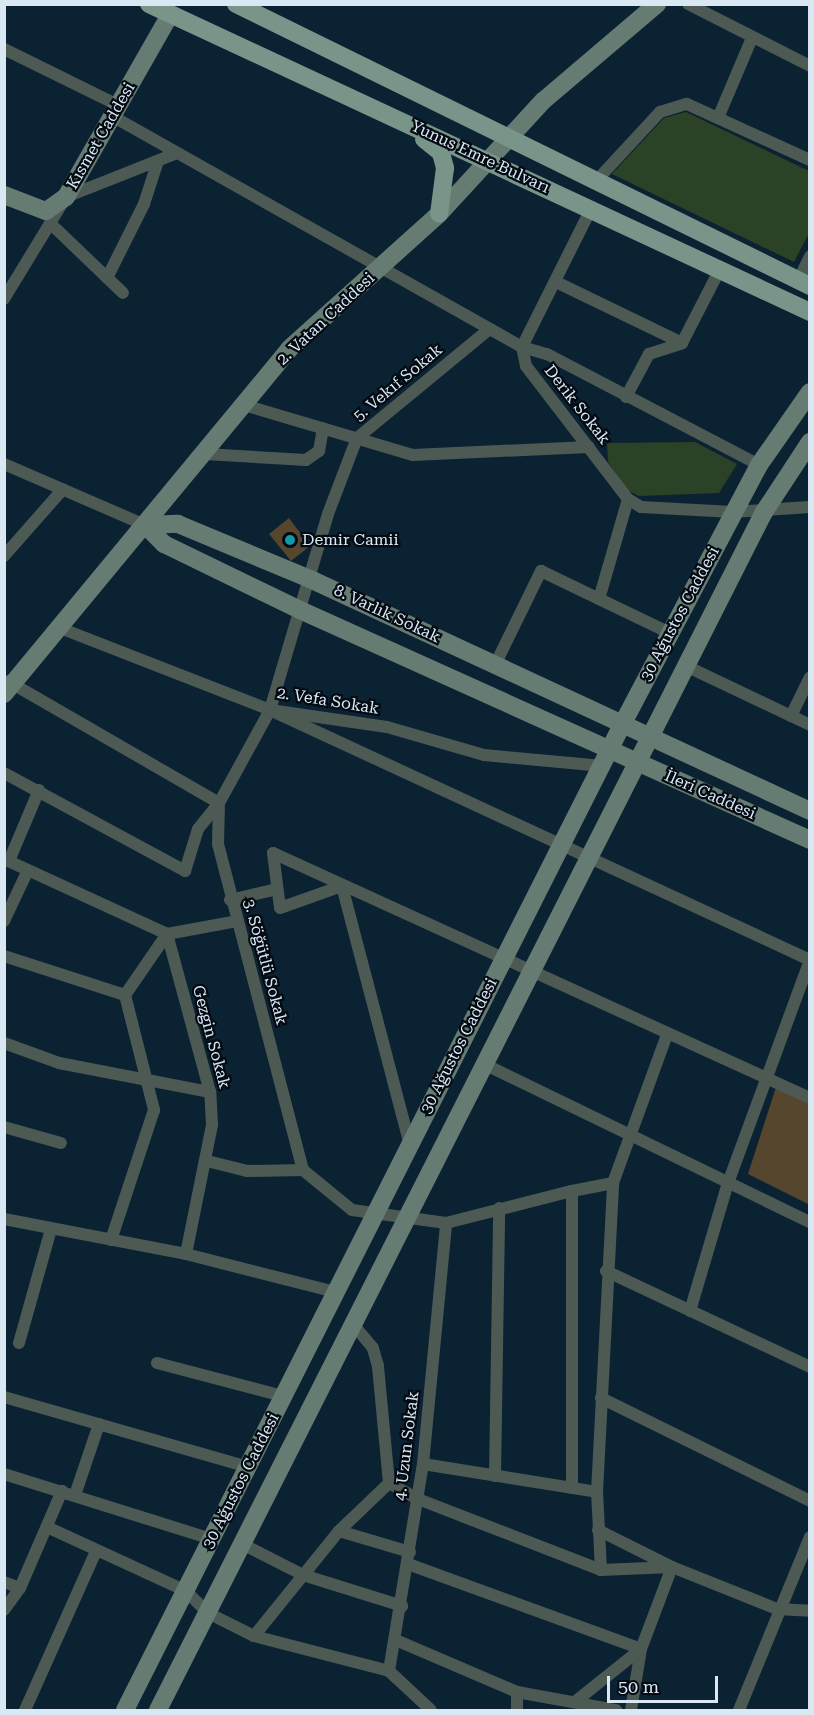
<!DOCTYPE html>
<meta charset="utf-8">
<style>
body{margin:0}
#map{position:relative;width:814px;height:1715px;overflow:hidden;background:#0b2233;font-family:"Roboto Serif",serif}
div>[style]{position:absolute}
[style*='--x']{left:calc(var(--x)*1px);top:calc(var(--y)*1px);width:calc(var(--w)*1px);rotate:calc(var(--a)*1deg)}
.green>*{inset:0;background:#2c4227}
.building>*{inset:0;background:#56462e}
.street>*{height:12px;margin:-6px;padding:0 6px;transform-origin:6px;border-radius:6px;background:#4d5a54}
.secondary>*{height:18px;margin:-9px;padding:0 9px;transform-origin:9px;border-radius:9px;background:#667b72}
.primary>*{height:18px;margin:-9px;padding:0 9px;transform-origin:9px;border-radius:9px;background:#799589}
.dots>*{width:16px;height:16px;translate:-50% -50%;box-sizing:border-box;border:3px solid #030a12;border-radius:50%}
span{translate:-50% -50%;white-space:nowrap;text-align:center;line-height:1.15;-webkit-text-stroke:4.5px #030a12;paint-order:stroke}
.street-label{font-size:16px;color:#dae8f3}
.poi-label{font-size:16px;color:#dae8f3}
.left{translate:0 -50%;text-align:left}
.frame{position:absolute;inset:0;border:6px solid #dae8f3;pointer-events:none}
.scale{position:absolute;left:607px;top:1676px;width:111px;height:27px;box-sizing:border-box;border:3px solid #dae8f3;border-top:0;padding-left:8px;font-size:18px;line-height:21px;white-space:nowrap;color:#dae8f3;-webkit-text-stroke:4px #030a12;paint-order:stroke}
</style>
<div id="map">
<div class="green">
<div style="clip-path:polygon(686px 112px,809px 171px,809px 233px,794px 262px,612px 174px,664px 118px)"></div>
<div style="clip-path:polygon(695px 442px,737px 464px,719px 493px,639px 496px,627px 490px,608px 462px,607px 443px)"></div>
</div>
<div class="building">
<div style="clip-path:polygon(289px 518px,310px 546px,291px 561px,269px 534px)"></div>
<div style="clip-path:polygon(776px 1087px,810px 1102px,810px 1205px,748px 1174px)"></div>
</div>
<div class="street">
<div style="--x:688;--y:4;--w:137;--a:26.9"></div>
<div style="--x:4;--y:49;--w:127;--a:26.2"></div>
<div style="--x:112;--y:116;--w:471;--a:29.4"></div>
<div style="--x:522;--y:347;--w:19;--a:78"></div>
<div style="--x:526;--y:366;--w:168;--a:52.5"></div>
<div style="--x:628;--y:499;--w:15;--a:32"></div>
<div style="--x:641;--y:507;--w:92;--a:3.1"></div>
<div style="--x:733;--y:512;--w:77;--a:-3.7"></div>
<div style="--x:718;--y:118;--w:87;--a:-67"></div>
<div style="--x:597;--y:180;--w:93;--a:-47.2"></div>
<div style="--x:660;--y:112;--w:28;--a:-17"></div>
<div style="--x:687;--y:104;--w:135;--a:24.5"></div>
<div style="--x:592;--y:207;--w:157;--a:116.6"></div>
<div style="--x:522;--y:347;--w:26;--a:16"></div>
<div style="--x:547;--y:354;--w:239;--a:27.6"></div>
<div style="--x:50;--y:223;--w:101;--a:43.8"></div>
<div style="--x:107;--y:278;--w:83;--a:-63.4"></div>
<div style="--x:144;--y:204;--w:45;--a:-72"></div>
<div style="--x:798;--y:281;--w:28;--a:-64"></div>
<div style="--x:556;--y:282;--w:140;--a:25.8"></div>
<div style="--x:4;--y:299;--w:119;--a:-58.7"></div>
<div style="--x:66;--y:197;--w:119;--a:-21.6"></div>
<div style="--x:487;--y:331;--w:168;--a:140.5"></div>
<div style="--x:357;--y:438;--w:81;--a:110.9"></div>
<div style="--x:328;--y:514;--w:204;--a:106.5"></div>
<div style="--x:270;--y:710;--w:106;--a:118.7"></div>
<div style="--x:219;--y:803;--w:41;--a:91.4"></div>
<div style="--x:218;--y:844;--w:337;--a:75.4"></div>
<div style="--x:303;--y:1170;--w:63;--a:39.2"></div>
<div style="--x:352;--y:1210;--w:95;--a:7.9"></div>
<div style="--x:446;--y:1223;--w:130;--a:-14.3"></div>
<div style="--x:626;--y:397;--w:49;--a:-61.9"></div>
<div style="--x:649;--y:354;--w:35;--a:-18"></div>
<div style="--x:682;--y:343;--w:83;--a:-62.8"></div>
<div style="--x:244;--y:405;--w:176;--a:16.5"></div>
<div style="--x:413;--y:455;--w:176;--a:-2.6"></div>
<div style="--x:205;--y:454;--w:101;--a:3.4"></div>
<div style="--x:306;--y:460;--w:16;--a:-35"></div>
<div style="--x:319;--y:451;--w:23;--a:-80"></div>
<div style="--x:4;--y:464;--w:154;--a:23.4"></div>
<div style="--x:4;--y:556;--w:89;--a:-48.6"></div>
<div style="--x:599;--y:599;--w:104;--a:-73.8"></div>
<div style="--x:60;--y:628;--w:225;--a:21.3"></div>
<div style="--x:270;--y:710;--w:118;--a:8.3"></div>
<div style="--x:387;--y:727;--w:101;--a:16.1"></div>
<div style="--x:484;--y:755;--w:119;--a:5.3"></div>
<div style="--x:495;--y:665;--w:105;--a:-63.9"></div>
<div style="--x:541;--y:571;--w:143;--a:25.7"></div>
<div style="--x:688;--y:667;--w:135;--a:25.4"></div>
<div style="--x:270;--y:710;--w:595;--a:24.84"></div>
<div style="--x:791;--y:716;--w:43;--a:-64"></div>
<div style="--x:4;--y:773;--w:206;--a:28.4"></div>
<div style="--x:185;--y:871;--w:44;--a:-72.8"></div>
<div style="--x:198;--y:829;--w:33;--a:-51"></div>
<div style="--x:219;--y:803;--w:244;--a:-150"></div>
<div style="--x:273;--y:853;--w:590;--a:24.52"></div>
<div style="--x:273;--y:853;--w:55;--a:82.7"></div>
<div style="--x:280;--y:908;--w:66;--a:-19.5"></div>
<div style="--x:342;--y:886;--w:268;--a:75.3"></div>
<div style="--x:4;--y:859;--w:179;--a:24.7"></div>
<div style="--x:167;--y:934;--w:74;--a:124.5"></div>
<div style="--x:125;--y:995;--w:119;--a:75.8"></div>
<div style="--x:154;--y:1110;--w:137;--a:108.3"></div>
<div style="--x:9;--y:861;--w:77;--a:-67.1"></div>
<div style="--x:230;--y:900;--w:48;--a:-13.2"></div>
<div style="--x:4;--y:921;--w:56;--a:-64.8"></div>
<div style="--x:4;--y:956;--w:127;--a:17.9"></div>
<div style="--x:4;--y:1043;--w:59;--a:20"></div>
<div style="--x:59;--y:1063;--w:154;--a:10.9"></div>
<div style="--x:482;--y:1063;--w:365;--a:25.9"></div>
<div style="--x:4;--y:1127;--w:59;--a:15.7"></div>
<div style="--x:207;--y:1161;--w:41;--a:14"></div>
<div style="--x:247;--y:1171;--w:56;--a:-1"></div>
<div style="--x:4;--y:1219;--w:185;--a:10.9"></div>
<div style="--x:186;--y:1254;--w:154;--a:14.3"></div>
<div style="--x:186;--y:1254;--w:132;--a:-78.6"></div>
<div style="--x:212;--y:1125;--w:33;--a:-93"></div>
<div style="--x:210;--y:1092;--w:164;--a:-105.2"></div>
<div style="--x:167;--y:934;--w:71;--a:-10.5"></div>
<div style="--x:606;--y:1271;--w:225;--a:25.2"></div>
<div style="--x:690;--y:1311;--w:134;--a:-73.5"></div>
<div style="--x:728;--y:1183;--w:238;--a:-69.8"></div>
<div style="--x:19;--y:1343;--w:118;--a:-74.3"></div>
<div style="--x:157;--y:1363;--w:130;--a:14.7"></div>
<div style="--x:4;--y:1397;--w:254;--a:16"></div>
<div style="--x:601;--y:1398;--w:233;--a:26.2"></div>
<div style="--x:423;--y:1464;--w:176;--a:9.1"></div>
<div style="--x:4;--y:1474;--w:217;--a:17.4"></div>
<div style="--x:495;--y:1476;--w:268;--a:-89.1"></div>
<div style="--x:389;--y:1483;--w:33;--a:29"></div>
<div style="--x:418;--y:1499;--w:196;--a:21.2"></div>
<div style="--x:601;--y:1570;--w:71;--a:-2.4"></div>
<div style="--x:672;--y:1567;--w:88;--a:110.7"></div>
<div style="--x:641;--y:1649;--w:62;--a:99.3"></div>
<div style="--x:572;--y:1488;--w:297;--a:-90"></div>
<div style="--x:572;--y:1191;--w:42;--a:-11"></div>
<div style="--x:75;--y:1495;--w:75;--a:-71.3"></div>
<div style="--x:47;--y:1527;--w:153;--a:24.7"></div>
<div style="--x:186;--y:1591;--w:31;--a:45"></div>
<div style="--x:208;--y:1613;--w:51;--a:26.6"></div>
<div style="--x:254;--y:1636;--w:139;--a:14.5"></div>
<div style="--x:389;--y:1671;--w:57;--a:42.9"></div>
<div style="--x:598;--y:1530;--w:83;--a:26.6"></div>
<div style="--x:672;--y:1567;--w:113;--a:21.8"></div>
<div style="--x:777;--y:1609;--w:33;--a:3"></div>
<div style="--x:339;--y:1531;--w:74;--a:16.5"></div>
<div style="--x:242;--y:1544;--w:68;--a:26.9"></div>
<div style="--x:303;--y:1575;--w:104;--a:17.4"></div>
<div style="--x:408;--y:1564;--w:248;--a:20"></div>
<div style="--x:601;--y:1570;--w:78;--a:-92.9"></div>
<div style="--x:597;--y:1492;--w:309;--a:-87"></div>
<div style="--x:613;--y:1183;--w:158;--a:-70"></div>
<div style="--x:4;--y:1582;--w:17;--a:21"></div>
<div style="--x:4;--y:1610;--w:27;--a:-54"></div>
<div style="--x:20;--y:1588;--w:106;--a:-66.6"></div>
<div style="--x:254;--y:1636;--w:135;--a:-51"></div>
<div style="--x:339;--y:1531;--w:69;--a:-43.8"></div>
<div style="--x:389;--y:1483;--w:118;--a:-95.4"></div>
<div style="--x:378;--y:1366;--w:19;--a:-106"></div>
<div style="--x:373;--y:1348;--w:33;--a:-130"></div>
<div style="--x:398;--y:1641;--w:129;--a:23.2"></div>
<div style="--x:517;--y:1692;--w:101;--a:10.3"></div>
<div style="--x:389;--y:1671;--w:210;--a:-80.7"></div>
<div style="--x:423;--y:1464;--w:242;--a:-84.5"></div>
<div style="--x:517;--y:1692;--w:18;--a:90"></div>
<div style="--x:576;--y:1701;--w:83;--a:-38.7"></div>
<div style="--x:25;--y:1710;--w:174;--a:-65.9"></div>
<div style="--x:739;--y:1710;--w:187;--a:-67.7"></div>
</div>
<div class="secondary">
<div style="--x:4;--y:195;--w:45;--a:20.9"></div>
<div style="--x:46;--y:211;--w:24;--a:-35"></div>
<div style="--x:66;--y:197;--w:210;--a:-60.3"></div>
<div style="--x:145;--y:525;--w:27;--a:45"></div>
<div style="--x:164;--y:544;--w:151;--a:25.9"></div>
<div style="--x:300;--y:610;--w:559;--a:24.27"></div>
<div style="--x:145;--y:525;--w:33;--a:-2"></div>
<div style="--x:178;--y:524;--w:143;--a:22.6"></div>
<div style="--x:310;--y:579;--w:551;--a:24.89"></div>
<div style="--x:4;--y:694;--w:447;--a:-50.4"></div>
<div style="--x:289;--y:349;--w:202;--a:-42"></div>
<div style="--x:439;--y:214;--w:154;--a:-47.4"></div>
<div style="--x:543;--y:101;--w:150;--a:-40.4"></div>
<div style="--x:125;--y:1710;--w:1106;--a:-63.23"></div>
<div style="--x:623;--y:723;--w:292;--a:-62.2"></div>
<div style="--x:759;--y:465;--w:89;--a:-55.1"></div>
<div style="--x:158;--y:1710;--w:1343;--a:-63.17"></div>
<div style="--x:764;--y:512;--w:84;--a:-56.7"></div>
</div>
<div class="primary">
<div style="--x:149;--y:4;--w:729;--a:24.98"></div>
<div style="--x:236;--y:4;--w:640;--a:26.16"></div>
<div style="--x:424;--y:139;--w:22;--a:39"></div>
<div style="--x:441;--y:153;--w:16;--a:75"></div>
<div style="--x:445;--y:168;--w:46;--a:97.4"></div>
</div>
<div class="dots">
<div style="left:290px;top:540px;background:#0f9aa8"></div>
</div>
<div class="street-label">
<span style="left:101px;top:136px;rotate:-60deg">Kısmet Caddesi</span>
<span style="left:480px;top:157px;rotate:25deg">Yunus Emre Bulvarı</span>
<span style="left:326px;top:319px;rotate:-43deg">2. Vatan Caddesi</span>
<span style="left:398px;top:383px;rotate:-40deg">5. Vekıf Sokak</span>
<span style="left:577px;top:405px;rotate:52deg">Derik Sokak</span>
<span style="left:387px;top:614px;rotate:25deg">8. Varlık Sokak</span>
<span style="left:680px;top:614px;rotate:-62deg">30 Ağustos Caddesi</span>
<span style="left:328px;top:701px;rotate:9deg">2. Vefa Sokak</span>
<span style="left:710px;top:795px;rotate:24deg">İleri Caddesi</span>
<span style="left:265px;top:962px;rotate:75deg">3. Söğütlü Sokak</span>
<span style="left:211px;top:1037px;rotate:75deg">Gezgin Sokak</span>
<span style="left:459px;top:1046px;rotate:-63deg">30 Ağustos Caddesi</span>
<span style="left:407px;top:1446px;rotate:-83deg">4. Uzun Sokak</span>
<span style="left:241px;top:1481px;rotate:-63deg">30 Ağustos Caddesi</span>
</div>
<div class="poi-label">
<span class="left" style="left:302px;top:540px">Demir Camii</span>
</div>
<div class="frame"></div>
<div class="scale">50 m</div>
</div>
